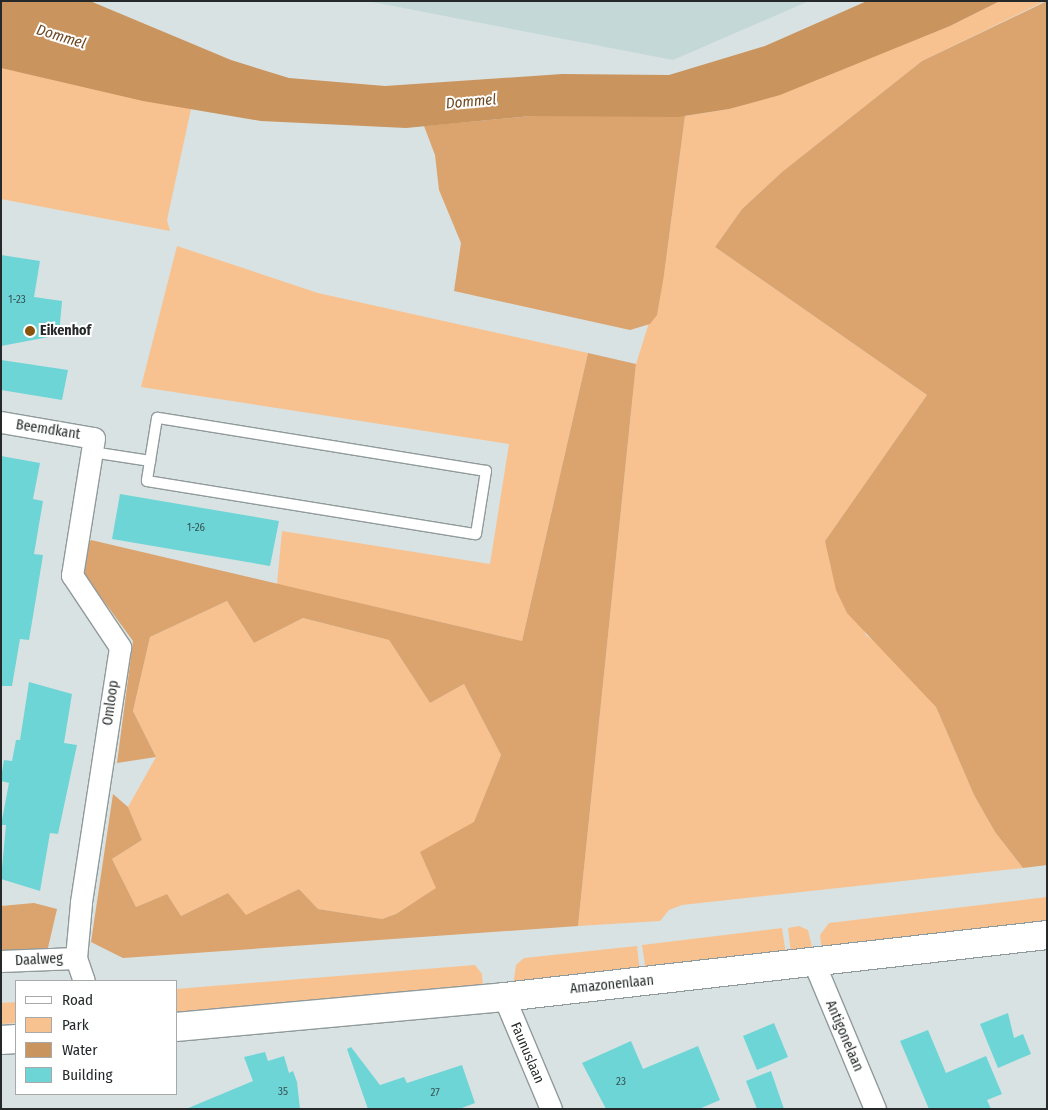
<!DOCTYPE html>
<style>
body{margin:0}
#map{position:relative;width:1048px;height:1110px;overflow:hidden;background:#d8e2e2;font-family:"Fira Sans Condensed",sans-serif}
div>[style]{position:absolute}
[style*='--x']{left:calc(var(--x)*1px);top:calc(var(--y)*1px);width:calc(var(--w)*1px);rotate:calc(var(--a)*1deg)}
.built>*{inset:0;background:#c5d8d8}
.green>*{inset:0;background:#f7c290}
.forest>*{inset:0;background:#dba36e}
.water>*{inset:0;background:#ca945f}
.building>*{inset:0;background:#6ed5d7}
.roads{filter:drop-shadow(1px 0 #919a9a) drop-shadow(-1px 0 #919a9a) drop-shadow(0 1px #919a9a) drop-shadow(0 -1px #919a9a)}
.lane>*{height:10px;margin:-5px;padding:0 5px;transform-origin:5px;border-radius:5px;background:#fff}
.street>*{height:21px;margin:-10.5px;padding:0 10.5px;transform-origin:10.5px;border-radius:10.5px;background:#fff}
.secondary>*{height:28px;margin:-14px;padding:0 14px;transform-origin:14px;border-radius:14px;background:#fff}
.dots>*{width:14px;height:14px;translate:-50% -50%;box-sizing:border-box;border:2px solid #fff;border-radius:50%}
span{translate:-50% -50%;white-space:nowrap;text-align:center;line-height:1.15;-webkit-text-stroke:4px #fff;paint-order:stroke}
.number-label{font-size:11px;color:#375454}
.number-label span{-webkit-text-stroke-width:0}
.poi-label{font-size:14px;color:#252929;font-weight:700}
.left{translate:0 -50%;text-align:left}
.street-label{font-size:14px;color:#252929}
.water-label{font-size:15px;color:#6e4820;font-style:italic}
.frame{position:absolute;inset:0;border:2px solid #252929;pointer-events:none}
.legend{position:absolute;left:15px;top:980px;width:162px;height:115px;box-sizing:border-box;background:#fff;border:1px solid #a8a9a9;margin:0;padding:6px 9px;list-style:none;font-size:15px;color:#252929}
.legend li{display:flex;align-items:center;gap:10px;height:25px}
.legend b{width:25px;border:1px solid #a8a9a9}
</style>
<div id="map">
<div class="built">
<div style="clip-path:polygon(367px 1px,809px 1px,673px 60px)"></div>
</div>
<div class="green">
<div style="clip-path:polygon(1000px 1px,1045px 1px,922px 61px,782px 172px,742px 209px,715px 247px,927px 395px,825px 541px,866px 635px,888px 652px,936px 707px,974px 795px,995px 832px,1023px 868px,682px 905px,669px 910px,660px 921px,578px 926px,636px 364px,664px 275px,685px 116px,729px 109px,950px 26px)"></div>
<div style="clip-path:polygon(1px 68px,191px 109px,167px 220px,170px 231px,1px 199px)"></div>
<div style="clip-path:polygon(177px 246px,318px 293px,588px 353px,522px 641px,277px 584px,282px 531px,490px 564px,509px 444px,141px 387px)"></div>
<div style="clip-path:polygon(227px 601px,254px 643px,303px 618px,389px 640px,430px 703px,464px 684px,501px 755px,474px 823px,421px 852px,437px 888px,396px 914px,382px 919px,318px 909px,299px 889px,246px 916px,228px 893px,181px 916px,167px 894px,136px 907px,112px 859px,142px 840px,128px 807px,156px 757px,133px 711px,150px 637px)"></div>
<div style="clip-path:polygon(1047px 897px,1047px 924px,822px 951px,820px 935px,829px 923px)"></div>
<div style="clip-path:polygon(799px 926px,808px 930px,813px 951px,791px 954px,788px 928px)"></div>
<div style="clip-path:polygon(782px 928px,786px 954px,646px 972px,642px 945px)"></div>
<div style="clip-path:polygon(637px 946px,640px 972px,513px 986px,516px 965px,524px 958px)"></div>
<div style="clip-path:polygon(475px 965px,482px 974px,483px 986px,176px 1012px,176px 989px)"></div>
<div style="clip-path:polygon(16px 1002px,16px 1023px,1px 1024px,1px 1003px)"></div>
</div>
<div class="forest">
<div style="clip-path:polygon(1047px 1px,1047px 865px,1023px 868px,995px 832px,974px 795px,936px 707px,847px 613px,836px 590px,825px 541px,927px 395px,715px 247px,742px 209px,782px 172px,922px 61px)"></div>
<div style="clip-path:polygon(531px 116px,685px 116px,664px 275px,657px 315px,650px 324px,630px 330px,454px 291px,461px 243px,439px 190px,435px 155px,424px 126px)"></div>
<div style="clip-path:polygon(588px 353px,636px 364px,578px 926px,123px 958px,91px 942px,113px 794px,128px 807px,142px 840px,112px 859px,136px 907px,167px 894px,181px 916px,228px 893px,246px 915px,299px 889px,318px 909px,382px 919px,396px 914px,436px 888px,420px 852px,474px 822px,501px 755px,464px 684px,430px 703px,389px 640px,303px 618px,254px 643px,227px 601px,150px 637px,133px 711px,156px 757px,117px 763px,133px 641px,84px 574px,80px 552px,91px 540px,522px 641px)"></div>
<div style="clip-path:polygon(34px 903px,57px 909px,44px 965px,1px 970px,1px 906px)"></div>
</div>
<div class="water">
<div style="clip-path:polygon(1px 1px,90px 1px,231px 60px,289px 78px,385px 86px,562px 74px,669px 75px,765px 46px,867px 1px,1000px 1px,950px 26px,780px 95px,729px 109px,678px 117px,531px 116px,406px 128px,261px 121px,143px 101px,1px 68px)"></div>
</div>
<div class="building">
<div style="clip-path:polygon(1px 255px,40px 261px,34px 297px,62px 301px,59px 335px,1px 346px)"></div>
<div style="clip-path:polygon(1px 360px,68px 370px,62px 400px,1px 390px)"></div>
<div style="clip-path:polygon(1px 456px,40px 463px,33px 499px,43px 501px,34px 554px,43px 555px,36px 598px,29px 640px,20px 639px,12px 686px,1px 686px)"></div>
<div style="clip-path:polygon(120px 494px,279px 521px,270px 566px,112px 539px)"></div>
<div style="clip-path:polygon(29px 682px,72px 694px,64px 743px,77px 745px,58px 834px,50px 833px,40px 891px,1px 879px,6px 825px,1px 825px,9px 783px,1px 781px,1px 778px,4px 760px,12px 761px,16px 740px,20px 740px)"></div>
<div style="clip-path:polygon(1008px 1013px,1014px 1038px,1023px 1034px,1031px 1054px,998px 1068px,980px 1024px)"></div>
<div style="clip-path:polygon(774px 1023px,788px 1057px,757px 1070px,743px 1036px)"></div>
<div style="clip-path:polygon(928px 1030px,946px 1073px,986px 1056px,1002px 1094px,987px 1100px,991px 1109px,929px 1109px,900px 1041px)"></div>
<div style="clip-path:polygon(631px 1041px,643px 1069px,698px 1046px,720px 1100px,699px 1109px,606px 1109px,582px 1063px)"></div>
<div style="clip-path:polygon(351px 1047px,380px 1085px,404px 1077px,407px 1083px,462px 1065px,475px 1103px,459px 1109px,368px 1109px,347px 1049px)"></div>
<div style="clip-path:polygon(265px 1052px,268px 1061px,284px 1056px,289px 1073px,293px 1071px,297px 1082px,300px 1109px,186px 1109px,253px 1081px,244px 1057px)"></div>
<div style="clip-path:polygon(771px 1071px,784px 1109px,757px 1109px,746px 1081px)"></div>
</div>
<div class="roads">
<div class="lane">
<div style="--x:92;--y:452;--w:59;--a:8.8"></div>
<div style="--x:150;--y:461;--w:20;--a:99"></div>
<div style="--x:147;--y:481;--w:333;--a:9.2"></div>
<div style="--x:476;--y:534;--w:64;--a:-81"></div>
<div style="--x:486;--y:471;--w:333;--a:-170.8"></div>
<div style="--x:157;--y:418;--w:44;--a:99.2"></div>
</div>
<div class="street">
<div style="--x:1;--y:422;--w:94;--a:9.8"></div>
<div style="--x:94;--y:438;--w:139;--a:99.1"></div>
<div style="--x:72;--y:575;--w:87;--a:56.3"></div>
<div style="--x:120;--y:647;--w:259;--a:98.7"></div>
<div style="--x:81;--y:903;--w:55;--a:95.2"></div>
<div style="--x:76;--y:958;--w:24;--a:71"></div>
<div style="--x:1;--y:961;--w:75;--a:-2.3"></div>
<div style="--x:814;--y:963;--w:158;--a:67.3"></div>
<div style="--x:504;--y:997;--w:121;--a:67.2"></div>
</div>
<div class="secondary">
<div style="--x:176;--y:1027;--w:329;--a:-5.2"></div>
<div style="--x:504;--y:997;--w:547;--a:-6.51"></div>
<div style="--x:1;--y:1040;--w:15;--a:-4"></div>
</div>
</div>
<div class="dots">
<div style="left:30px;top:331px;background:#8b5309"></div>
</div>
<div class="number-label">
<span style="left:17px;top:300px">1-23</span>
<span style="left:196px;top:528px">1-26</span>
<span style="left:621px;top:1082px">23</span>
<span style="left:283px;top:1092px">35</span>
<span style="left:435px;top:1093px">27</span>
</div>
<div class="poi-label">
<span class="left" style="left:40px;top:331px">Eikenhof</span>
</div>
<div class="street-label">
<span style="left:48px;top:430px;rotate:9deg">Beemdkant</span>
<span style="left:111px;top:703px;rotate:-82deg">Omloop</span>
<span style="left:39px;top:960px;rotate:-3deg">Daalweg</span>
<span style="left:612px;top:985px;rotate:-6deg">Amazonenlaan</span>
<span style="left:844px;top:1036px;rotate:67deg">Antigonelaan</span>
<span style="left:527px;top:1053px;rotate:67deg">Faunuslaan</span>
</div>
<div class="water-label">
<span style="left:61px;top:37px;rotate:17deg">Dommel</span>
<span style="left:471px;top:102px;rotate:-5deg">Dommel</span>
</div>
<div class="frame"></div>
<ul class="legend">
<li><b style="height:6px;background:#fff"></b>Road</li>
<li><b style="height:14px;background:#f7c290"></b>Park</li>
<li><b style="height:14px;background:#ca945f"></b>Water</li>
<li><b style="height:14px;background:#6ed5d7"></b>Building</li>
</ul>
</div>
